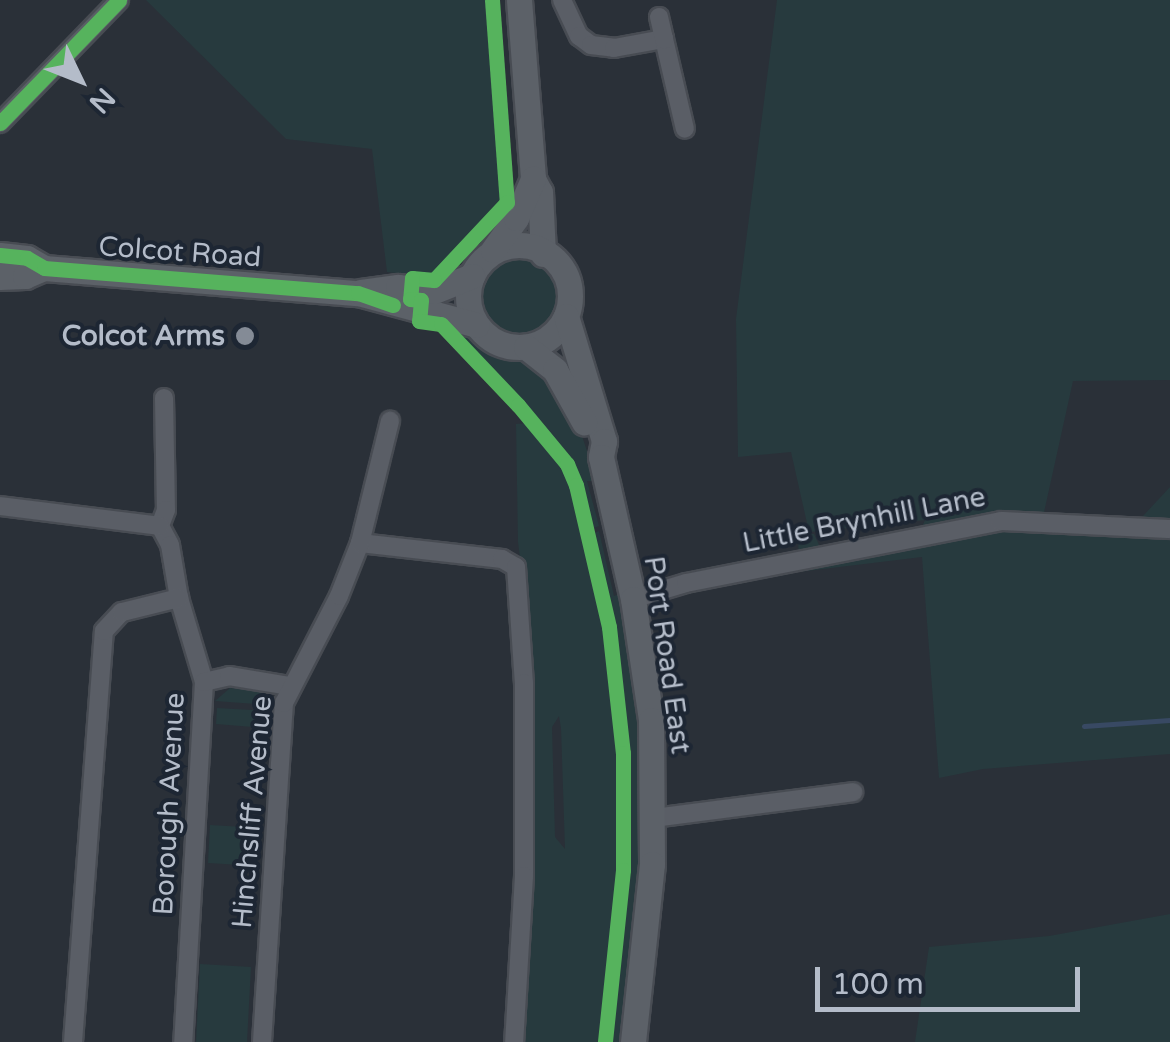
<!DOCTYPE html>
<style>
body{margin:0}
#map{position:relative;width:1170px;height:1042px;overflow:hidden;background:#2a3038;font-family:"Varela Round",sans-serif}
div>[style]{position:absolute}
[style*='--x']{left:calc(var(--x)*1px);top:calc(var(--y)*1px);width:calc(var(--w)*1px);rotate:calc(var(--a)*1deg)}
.green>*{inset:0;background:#273a3e}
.round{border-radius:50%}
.stream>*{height:5px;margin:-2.5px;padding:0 2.5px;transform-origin:2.5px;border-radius:2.5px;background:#384963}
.roads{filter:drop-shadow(2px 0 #484c53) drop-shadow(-2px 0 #484c53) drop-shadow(0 2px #484c53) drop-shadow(0 -2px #484c53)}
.minor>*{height:18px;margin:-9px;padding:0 9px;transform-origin:9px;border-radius:9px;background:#5a5e66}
.primary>*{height:25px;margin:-12.5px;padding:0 12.5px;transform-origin:12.5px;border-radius:12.5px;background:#5c6168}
.primary>.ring{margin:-12.5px;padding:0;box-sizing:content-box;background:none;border:25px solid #5c6168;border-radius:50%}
.cycleway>*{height:15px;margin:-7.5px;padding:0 7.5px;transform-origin:7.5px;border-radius:7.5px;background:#56b35d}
.dots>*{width:28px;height:28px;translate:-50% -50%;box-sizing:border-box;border:5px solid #1d2633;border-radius:50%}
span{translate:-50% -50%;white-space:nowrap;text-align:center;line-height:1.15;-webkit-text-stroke:8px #1d2633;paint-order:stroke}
.street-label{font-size:28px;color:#b4bcc9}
.poi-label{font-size:28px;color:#b4bcc9;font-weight:700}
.right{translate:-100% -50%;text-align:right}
.north{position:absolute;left:30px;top:30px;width:100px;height:100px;-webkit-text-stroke:8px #1d2633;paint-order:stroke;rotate:133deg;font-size:28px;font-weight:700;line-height:40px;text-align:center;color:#b4bcc9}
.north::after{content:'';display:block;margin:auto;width:35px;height:45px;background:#b4bcc9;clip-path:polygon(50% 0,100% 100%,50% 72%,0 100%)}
.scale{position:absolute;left:815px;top:967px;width:265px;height:45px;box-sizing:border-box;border:5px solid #b4bcc9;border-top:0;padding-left:12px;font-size:30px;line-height:35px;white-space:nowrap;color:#b4bcc9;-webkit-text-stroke:8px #1d2633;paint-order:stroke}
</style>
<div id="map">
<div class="green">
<div style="clip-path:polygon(146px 0,488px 0,504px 196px,432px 277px,387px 272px,372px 149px,286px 139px)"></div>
<div style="clip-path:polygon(777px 0,1170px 0,1170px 380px,1073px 381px,1043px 517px,1092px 534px,1143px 516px,1170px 487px,1170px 754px,983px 769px,939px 778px,922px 557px,790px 573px,800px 562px,797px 533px,814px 534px,820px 547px,922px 527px,925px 520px,809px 532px,791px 452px,738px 457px,736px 319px)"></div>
<div class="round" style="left:480px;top:257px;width:78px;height:78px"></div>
<div style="clip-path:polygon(456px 329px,469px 333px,493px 352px,536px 361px,575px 415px,591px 463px,595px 481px,587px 481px,599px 526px,594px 528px,574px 464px)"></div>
<div style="clip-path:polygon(evenodd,528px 423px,570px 479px,611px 667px,622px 799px,620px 865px,601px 1042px,517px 1042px,526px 604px,518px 542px,516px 424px,528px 423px,559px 716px,561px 728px,565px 849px,555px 837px,552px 727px,559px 716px)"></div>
<div style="clip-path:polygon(599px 531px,614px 596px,620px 594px,638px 708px,643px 845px,622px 1042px,612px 1042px,628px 884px,630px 781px,618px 648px,594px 533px)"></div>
<div style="clip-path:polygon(230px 688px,260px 690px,268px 705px,215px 701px)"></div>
<div style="clip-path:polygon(217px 708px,267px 711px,266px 728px,216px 724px)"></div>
<div style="clip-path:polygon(210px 825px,260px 828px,257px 866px,208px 863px)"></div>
<div style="clip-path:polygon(1170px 914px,1170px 1042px,915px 1042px,929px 947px,1049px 936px)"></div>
<div style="clip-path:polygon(200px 964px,251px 967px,247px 1042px,196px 1042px)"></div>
</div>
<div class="stream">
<div style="--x:1084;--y:726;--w:86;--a:-4"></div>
</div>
<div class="roads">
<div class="minor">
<div style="--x:562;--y:0;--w:40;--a:65"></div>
<div style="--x:579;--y:36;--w:15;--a:37"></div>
<div style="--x:591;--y:45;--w:23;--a:7"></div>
<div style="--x:614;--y:48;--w:51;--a:-10.2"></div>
<div style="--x:664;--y:39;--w:92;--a:76.9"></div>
<div style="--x:659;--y:17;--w:23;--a:77"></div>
<div style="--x:0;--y:123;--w:171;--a:-45.9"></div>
<div style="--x:164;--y:398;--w:112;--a:89"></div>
<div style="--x:166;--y:510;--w:17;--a:111"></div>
<div style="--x:160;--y:526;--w:21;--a:62"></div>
<div style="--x:170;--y:545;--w:54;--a:80.4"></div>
<div style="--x:179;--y:598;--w:88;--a:73.4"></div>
<div style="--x:204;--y:682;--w:361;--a:93.3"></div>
<div style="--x:0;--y:506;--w:161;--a:7.1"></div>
<div style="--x:360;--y:543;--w:143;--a:6.4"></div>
<div style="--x:502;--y:559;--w:16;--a:30"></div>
<div style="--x:516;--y:567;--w:116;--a:86.1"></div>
<div style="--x:524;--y:683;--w:193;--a:90"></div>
<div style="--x:524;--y:876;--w:166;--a:93.4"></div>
<div style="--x:633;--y:599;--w:55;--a:-16.8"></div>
<div style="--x:686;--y:583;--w:321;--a:-11.1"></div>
<div style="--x:1001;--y:521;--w:169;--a:2.7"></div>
<div style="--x:204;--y:682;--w:26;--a:-13"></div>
<div style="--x:229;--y:676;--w:62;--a:9.3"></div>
<div style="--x:654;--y:818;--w:201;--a:-7.4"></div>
<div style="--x:73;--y:1042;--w:412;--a:-85.7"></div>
<div style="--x:104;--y:631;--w:26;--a:-47"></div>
<div style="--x:122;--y:612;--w:59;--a:-13.8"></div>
<div style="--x:262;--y:1042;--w:340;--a:-86.3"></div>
<div style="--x:284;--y:703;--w:120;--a:-62.8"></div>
<div style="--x:339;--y:596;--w:57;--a:-68.4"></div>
<div style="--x:360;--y:543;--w:126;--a:-76.2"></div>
</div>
<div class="primary">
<div style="--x:519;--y:0;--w:180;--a:85.5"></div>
<div style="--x:533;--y:179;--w:15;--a:62"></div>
<div style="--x:540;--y:192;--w:62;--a:87.2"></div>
<div class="ring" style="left:468px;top:245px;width:77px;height:77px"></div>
<div style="--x:493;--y:250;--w:39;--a:-54"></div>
<div style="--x:516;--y:218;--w:43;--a:-66.4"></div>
<div style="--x:0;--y:255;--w:27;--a:6"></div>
<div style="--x:27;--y:258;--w:20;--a:30"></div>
<div style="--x:44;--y:268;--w:315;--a:4.6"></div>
<div style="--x:358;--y:293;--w:123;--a:15.1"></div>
<div style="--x:0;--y:277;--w:25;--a:-2"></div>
<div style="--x:25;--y:276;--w:21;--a:-23"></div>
<div style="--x:361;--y:292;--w:37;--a:-8"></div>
<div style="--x:398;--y:287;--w:36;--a:6"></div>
<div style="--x:434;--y:291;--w:41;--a:-21.5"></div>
<div style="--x:566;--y:316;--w:131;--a:73.1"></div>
<div style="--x:604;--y:441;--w:16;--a:101"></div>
<div style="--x:601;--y:457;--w:146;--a:77.3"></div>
<div style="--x:633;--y:599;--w:122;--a:81.5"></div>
<div style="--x:651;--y:720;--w:144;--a:89.6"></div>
<div style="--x:652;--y:864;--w:179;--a:96.1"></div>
<div style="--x:526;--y:347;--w:37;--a:38"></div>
<div style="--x:555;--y:370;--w:60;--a:60.9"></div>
</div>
</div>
<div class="cycleway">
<div style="--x:492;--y:0;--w:203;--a:85.8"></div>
<div style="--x:507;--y:202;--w:107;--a:133.1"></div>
<div style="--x:434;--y:280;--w:22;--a:-175"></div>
<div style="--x:412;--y:278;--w:21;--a:95"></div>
<div style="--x:410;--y:299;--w:11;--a:5"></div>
<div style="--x:421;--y:300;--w:21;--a:95"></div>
<div style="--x:419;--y:321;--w:22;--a:8"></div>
<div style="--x:441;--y:324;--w:112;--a:46.5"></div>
<div style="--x:518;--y:405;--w:77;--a:50.3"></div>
<div style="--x:567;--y:464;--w:23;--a:67"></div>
<div style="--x:576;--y:485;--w:146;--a:76.9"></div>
<div style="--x:609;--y:627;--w:127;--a:83.7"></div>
<div style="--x:623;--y:753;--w:117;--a:90"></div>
<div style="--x:623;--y:870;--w:173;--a:96"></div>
<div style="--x:0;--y:123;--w:171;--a:-45.9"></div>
<div style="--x:0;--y:255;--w:27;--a:6"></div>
<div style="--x:27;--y:258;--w:20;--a:30"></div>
<div style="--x:44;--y:268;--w:315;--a:4.6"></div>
<div style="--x:358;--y:293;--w:37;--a:19"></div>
</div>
<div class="dots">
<div style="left:245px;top:336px;background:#848b96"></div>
</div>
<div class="street-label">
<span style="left:180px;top:252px;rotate:4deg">Colcot Road</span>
<span style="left:864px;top:520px;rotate:-11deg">Little Brynhill Lane</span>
<span style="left:667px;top:655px;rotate:82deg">Port Road East</span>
<span style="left:169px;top:804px;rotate:-87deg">Borough Avenue</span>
<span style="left:252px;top:812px;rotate:-85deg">Hinchsliff Avenue</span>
</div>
<div class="poi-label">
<span class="right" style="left:225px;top:336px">Colcot Arms</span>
</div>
<div class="north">N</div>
<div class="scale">100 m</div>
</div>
